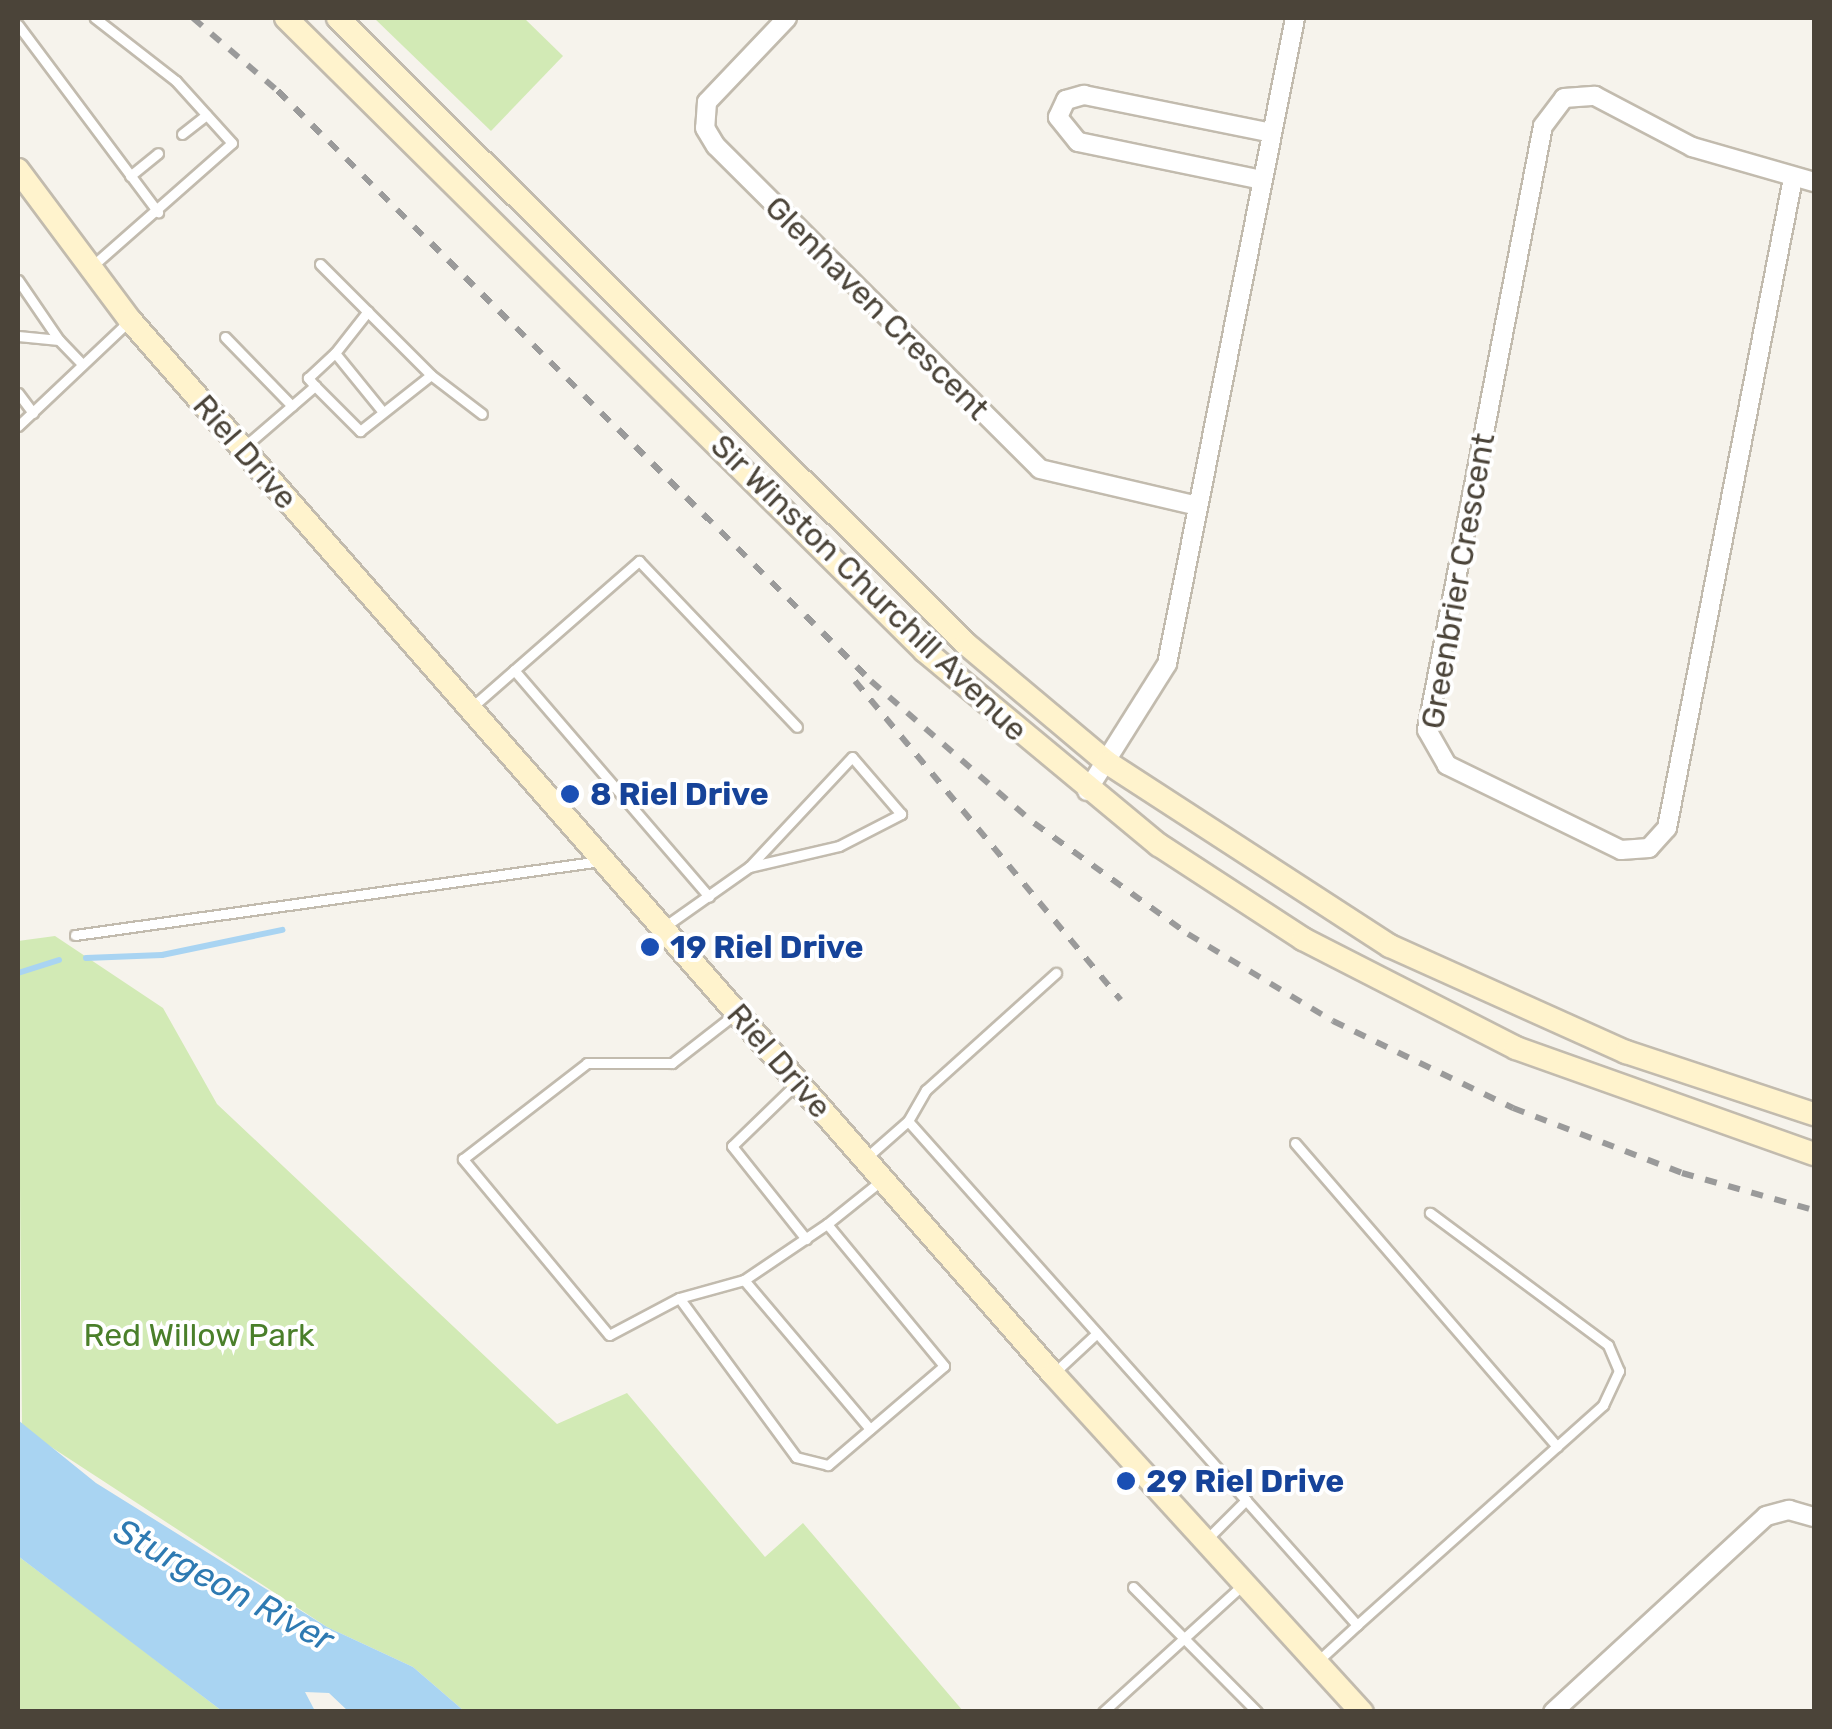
<!DOCTYPE html>
<style>
body{margin:0}
#map{position:relative;width:1832px;height:1729px;overflow:hidden;background:#f6f3ec;font-family:Rubik,sans-serif}
div>[style]{position:absolute}
[style*='--x']{left:calc(var(--x)*1px);top:calc(var(--y)*1px);width:calc(var(--w)*1px);rotate:calc(var(--a)*1deg)}
.green>*{inset:0;background:#d2eab5}
.water>*{inset:0;background:#a9d4f2}
.stream>*{height:6px;margin:-3px;padding:0 3px;transform-origin:3px;border-radius:3px;background:#a9d4f2}
.roads{filter:drop-shadow(2px 0 #c2bbae) drop-shadow(-2px 0 #c2bbae) drop-shadow(0 2px #c2bbae) drop-shadow(0 -2px #c2bbae)}
.lane>*{height:9px;margin:-4.5px;padding:0 4.5px;transform-origin:4.5px;border-radius:4.5px;background:#fff}
.street>*{height:18px;margin:-9px;padding:0 9px;transform-origin:9px;border-radius:9px;background:#fff}
.secondary>*{height:22px;margin:-11px;padding:0 11px;transform-origin:11px;border-radius:11px;background:#fff3cd}
.rail>*{height:6px;margin-top:-3px;transform-origin:0;background:repeating-linear-gradient(90deg,#9a9a9a 0 12px,transparent 0 24px)}
.dots>*{width:28px;height:28px;translate:-50% -50%;box-sizing:border-box;border:5px solid #fff;border-radius:50%}
span{translate:-50% -50%;white-space:nowrap;text-align:center;line-height:1.15;-webkit-text-stroke:8px #fff;paint-order:stroke}
.street-label{font-size:32px;color:#4b4439}
.transit-label{font-size:32px;color:#164399;font-weight:700}
.left{translate:0 -50%;text-align:left}
.park-label{font-size:32px;color:#4a7f2a}
.water-label{font-size:35px;color:#2e7ab2;font-style:italic}
.frame{position:absolute;inset:0;border:20px solid #4b4439;pointer-events:none}
</style>
<div id="map">
<div class="green">
<div style="clip-path:polygon(374px 18px,524px 18px,563px 56px,491px 131px)"></div>
<div style="clip-path:polygon(55px 936px,163px 1008px,217px 1104px,557px 1424px,627px 1393px,765px 1557px,803px 1523px,963px 1711px,464px 1711px,413px 1667px,327px 1627px,22px 1428px,18px 941px)"></div>
<div style="clip-path:polygon(18px 1556px,110px 1625px,222px 1711px,18px 1711px)"></div>
</div>
<div class="water">
<div style="clip-path:polygon(18px 1420px,96px 1483px,327px 1627px,413px 1667px,464px 1711px,348px 1711px,329px 1693px,305px 1692px,315px 1711px,222px 1711px,18px 1556px)"></div>
</div>
<div class="stream">
<div style="--x:86;--y:958;--w:76;--a:-2.3"></div>
<div style="--x:162;--y:955;--w:123;--a:-11.8"></div>
<div style="--x:18;--y:973;--w:43;--a:-17.6"></div>
</div>
<div class="roads">
<div class="lane">
<div style="--x:18;--y:25;--w:234;--a:53.2"></div>
<div style="--x:182;--y:134;--w:31;--a:-38"></div>
<div style="--x:130;--y:176;--w:36;--a:-39"></div>
<div style="--x:90;--y:268;--w:189;--a:-41.4"></div>
<div style="--x:232;--y:143;--w:84;--a:-132.1"></div>
<div style="--x:176;--y:81;--w:103;--a:-142.1"></div>
<div style="--x:18;--y:280;--w:73;--a:55.7"></div>
<div style="--x:18;--y:336;--w:41;--a:5.6"></div>
<div style="--x:59;--y:340;--w:30;--a:46"></div>
<div style="--x:225;--y:337;--w:96;--a:45.8"></div>
<div style="--x:335;--y:353;--w:53;--a:-51.8"></div>
<div style="--x:431;--y:375;--w:64;--a:37.4"></div>
<div style="--x:315;--y:386;--w:11;--a:-131"></div>
<div style="--x:308;--y:378;--w:37;--a:-43"></div>
<div style="--x:335;--y:353;--w:76;--a:50.9"></div>
<div style="--x:18;--y:393;--w:25;--a:53"></div>
<div style="--x:18;--y:426;--w:151;--a:-43.4"></div>
<div style="--x:244;--y:447;--w:94;--a:-40.7"></div>
<div style="--x:315;--y:386;--w:64;--a:45"></div>
<div style="--x:360;--y:431;--w:90;--a:-38.3"></div>
<div style="--x:431;--y:375;--w:157;--a:-135"></div>
<div style="--x:514;--y:670;--w:299;--a:49.3"></div>
<div style="--x:472;--y:707;--w:222;--a:-41.2"></div>
<div style="--x:639;--y:561;--w:229;--a:46.4"></div>
<div style="--x:664;--y:927;--w:104;--a:-35.2"></div>
<div style="--x:749;--y:867;--w:92;--a:-13.1"></div>
<div style="--x:839;--y:846;--w:70;--a:-27.3"></div>
<div style="--x:901;--y:814;--w:75;--a:-130.7"></div>
<div style="--x:852;--y:757;--w:151;--a:133.1"></div>
<div style="--x:75;--y:935;--w:531;--a:-8.01"></div>
<div style="--x:796;--y:1084;--w:89;--a:135.9"></div>
<div style="--x:732;--y:1146;--w:119;--a:51.5"></div>
<div style="--x:908;--y:1121;--w:675;--a:48.3"></div>
<div style="--x:1357;--y:1625;--w:330;--a:-41.8"></div>
<div style="--x:1603;--y:1405;--w:38;--a:-65"></div>
<div style="--x:1619;--y:1371;--w:28;--a:-113"></div>
<div style="--x:1608;--y:1345;--w:222;--a:-143.4"></div>
<div style="--x:1295;--y:1143;--w:401;--a:49.2"></div>
<div style="--x:867;--y:1157;--w:55;--a:-41.3"></div>
<div style="--x:908;--y:1121;--w:36;--a:-60"></div>
<div style="--x:926;--y:1090;--w:175;--a:-42"></div>
<div style="--x:827;--y:1224;--w:72;--a:-38.8"></div>
<div style="--x:744;--y:1280;--w:195;--a:49.8"></div>
<div style="--x:679;--y:1298;--w:67;--a:-15.5"></div>
<div style="--x:744;--y:1280;--w:100;--a:-34"></div>
<div style="--x:827;--y:1224;--w:184;--a:50.5"></div>
<div style="--x:944;--y:1366;--w:153;--a:139.5"></div>
<div style="--x:828;--y:1465;--w:33;--a:-166"></div>
<div style="--x:796;--y:1457;--w:197;--a:-126.3"></div>
<div style="--x:679;--y:1298;--w:79;--a:152.1"></div>
<div style="--x:609;--y:1335;--w:229;--a:-129.7"></div>
<div style="--x:463;--y:1159;--w:157;--a:-37.7"></div>
<div style="--x:587;--y:1063;--w:85;--a:0"></div>
<div style="--x:672;--y:1063;--w:80;--a:-37.9"></div>
<div style="--x:1055;--y:1372;--w:57;--a:-42.9"></div>
<div style="--x:1208;--y:1538;--w:54;--a:-45"></div>
<div style="--x:1133;--y:1587;--w:176;--a:45.2"></div>
<div style="--x:1319;--y:1660;--w:52;--a:-42.6"></div>
<div style="--x:1103;--y:1712;--w:192;--a:-42.3"></div>
</div>
<div class="street">
<div style="--x:787;--y:18;--w:116;--a:133.6"></div>
<div style="--x:707;--y:102;--w:26;--a:94"></div>
<div style="--x:705;--y:128;--w:21;--a:59"></div>
<div style="--x:716;--y:146;--w:457;--a:44.9"></div>
<div style="--x:1040;--y:469;--w:162;--a:13.2"></div>
<div style="--x:1793;--y:178;--w:662;--a:100.97"></div>
<div style="--x:1667;--y:828;--w:27;--a:132"></div>
<div style="--x:1649;--y:848;--w:28;--a:176"></div>
<div style="--x:1621;--y:850;--w:194;--a:-154"></div>
<div style="--x:1447;--y:765;--w:40;--a:-119.7"></div>
<div style="--x:1427;--y:730;--w:615;--a:-79.13"></div>
<div style="--x:1543;--y:126;--w:35;--a:-53"></div>
<div style="--x:1564;--y:98;--w:31;--a:-4"></div>
<div style="--x:1595;--y:96;--w:110;--a:27.7"></div>
<div style="--x:1692;--y:147;--w:127;--a:16"></div>
<div style="--x:1262;--y:180;--w:188;--a:-168.3"></div>
<div style="--x:1078;--y:142;--w:32;--a:-129"></div>
<div style="--x:1058;--y:117;--w:19;--a:-65"></div>
<div style="--x:1066;--y:100;--w:19;--a:-16"></div>
<div style="--x:1084;--y:95;--w:192;--a:11.4"></div>
<div style="--x:1087;--y:791;--w:150;--a:-57.8"></div>
<div style="--x:1167;--y:664;--w:659;--a:-78.79"></div>
<div style="--x:1553;--y:1712;--w:289;--a:-42.6"></div>
<div style="--x:1766;--y:1516;--w:24;--a:-15"></div>
<div style="--x:1789;--y:1510;--w:26;--a:16"></div>
</div>
<div class="secondary">
<div style="--x:286;--y:18;--w:899;--a:44.73"></div>
<div style="--x:925;--y:651;--w:304;--a:39.7"></div>
<div style="--x:1159;--y:845;--w:172;--a:33.1"></div>
<div style="--x:1303;--y:939;--w:239;--a:27.1"></div>
<div style="--x:1516;--y:1048;--w:316;--a:19.6"></div>
<div style="--x:338;--y:18;--w:887;--a:44.91"></div>
<div style="--x:966;--y:644;--w:185;--a:40"></div>
<div style="--x:1108;--y:763;--w:336;--a:33"></div>
<div style="--x:1390;--y:946;--w:259;--a:24.2"></div>
<div style="--x:1626;--y:1052;--w:198;--a:18.3"></div>
<div style="--x:18;--y:170;--w:187;--a:53.3"></div>
<div style="--x:130;--y:320;--w:1401;--a:48.79"></div>
<div style="--x:1053;--y:1374;--w:458;--a:47.6"></div>
</div>
</div>
<div class="rail">
<div style="--x:193;--y:18;--w:112;--a:40.7"></div>
<div style="--x:278;--y:91;--w:837;--a:44.85"></div>
<div style="--x:871;--y:681;--w:216;--a:41.1"></div>
<div style="--x:1034;--y:823;--w:190;--a:35.8"></div>
<div style="--x:1188;--y:934;--w:169;--a:31"></div>
<div style="--x:1333;--y:1021;--w:200;--a:25.8"></div>
<div style="--x:1513;--y:1108;--w:181;--a:21"></div>
<div style="--x:1682;--y:1173;--w:137;--a:15.7"></div>
<div style="--x:855;--y:681;--w:415;--a:50.2"></div>
</div>
<div class="dots">
<div style="left:570px;top:794px;background:#1a4fb4"></div>
<div style="left:650px;top:947px;background:#1a4fb4"></div>
<div style="left:1126px;top:1481px;background:#1a4fb4"></div>
</div>
<div class="street-label">
<span style="left:877px;top:308px;rotate:45deg">Glenhaven Crescent</span>
<span style="left:245px;top:452px;rotate:49deg">Riel Drive</span>
<span style="left:1458px;top:581px;rotate:-80deg">Greenbrier Crescent</span>
<span style="left:869px;top:588px;rotate:44deg">Sir Winston Churchill Avenue</span>
<span style="left:779px;top:1061px;rotate:49deg">Riel Drive</span>
</div>
<div class="transit-label">
<span class="left" style="left:590px;top:794px">8 Riel Drive</span>
<span class="left" style="left:670px;top:947px">19 Riel Drive</span>
<span class="left" style="left:1146px;top:1481px">29 Riel Drive</span>
</div>
<div class="park-label">
<span style="left:199px;top:1335px">Red Willow Park</span>
</div>
<div class="water-label">
<span style="left:224px;top:1585px;rotate:28deg">Sturgeon River</span>
</div>
<div class="frame"></div>
</div>
